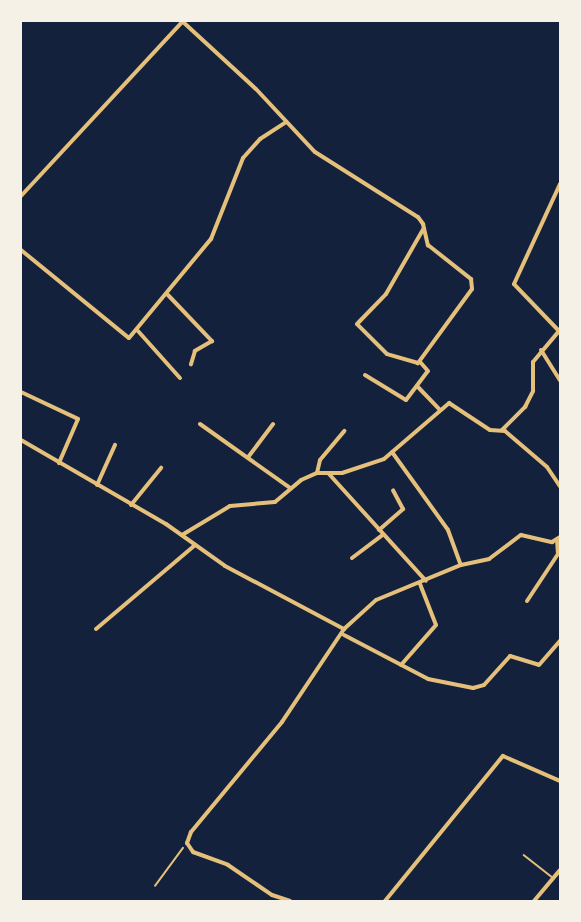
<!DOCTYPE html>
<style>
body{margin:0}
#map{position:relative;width:581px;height:922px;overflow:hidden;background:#14213d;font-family:Lato,sans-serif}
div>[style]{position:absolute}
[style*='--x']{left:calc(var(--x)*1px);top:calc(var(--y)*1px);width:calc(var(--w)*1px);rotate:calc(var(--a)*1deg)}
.path>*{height:1.5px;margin:-0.75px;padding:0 0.75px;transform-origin:0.75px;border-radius:0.75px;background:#e5c07b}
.service>*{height:1.5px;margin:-0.75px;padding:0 0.75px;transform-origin:0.75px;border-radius:0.75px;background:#e5c07b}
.minor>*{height:4px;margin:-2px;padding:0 2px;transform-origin:2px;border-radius:2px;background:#e5c07b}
span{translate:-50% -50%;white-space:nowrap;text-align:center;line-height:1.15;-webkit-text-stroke:6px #f6f1e7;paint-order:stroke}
.frame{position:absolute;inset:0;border:22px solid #f6f1e7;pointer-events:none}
</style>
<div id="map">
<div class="path">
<div style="--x:155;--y:886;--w:47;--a:-53.6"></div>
</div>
<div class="service">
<div style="--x:524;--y:855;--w:36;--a:38"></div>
</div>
<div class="minor">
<div style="--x:182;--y:21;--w:100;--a:42.6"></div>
<div style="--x:256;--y:89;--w:86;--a:46.9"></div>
<div style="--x:315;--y:152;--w:122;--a:32.3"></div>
<div style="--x:418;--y:217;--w:9;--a:54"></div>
<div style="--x:423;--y:224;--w:22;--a:77"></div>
<div style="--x:428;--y:245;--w:55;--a:38.3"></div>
<div style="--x:471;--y:279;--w:10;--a:84"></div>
<div style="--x:472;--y:289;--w:92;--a:126.1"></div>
<div style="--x:418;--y:363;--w:32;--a:-164"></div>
<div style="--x:387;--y:354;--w:42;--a:-135"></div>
<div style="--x:357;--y:324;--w:42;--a:-46"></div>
<div style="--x:386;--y:294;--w:76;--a:-60.1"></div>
<div style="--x:21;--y:196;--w:238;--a:-47.2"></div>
<div style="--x:21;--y:250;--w:139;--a:39.2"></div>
<div style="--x:129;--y:338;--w:129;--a:-50.4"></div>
<div style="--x:211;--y:239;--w:87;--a:-68.4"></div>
<div style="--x:243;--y:158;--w:25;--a:-48"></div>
<div style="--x:260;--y:139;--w:31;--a:-33"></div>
<div style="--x:168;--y:295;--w:64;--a:46.3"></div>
<div style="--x:212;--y:341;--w:20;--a:150"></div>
<div style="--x:195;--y:351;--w:14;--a:107"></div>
<div style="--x:138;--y:331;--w:63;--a:48.2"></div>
<div style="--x:559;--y:331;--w:65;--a:-133.8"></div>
<div style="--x:514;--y:284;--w:110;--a:-65.3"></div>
<div style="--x:541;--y:350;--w:36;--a:58"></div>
<div style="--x:365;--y:375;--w:48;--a:31.4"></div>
<div style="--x:406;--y:400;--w:36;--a:-53"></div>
<div style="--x:428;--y:371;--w:11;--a:-131"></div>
<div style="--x:417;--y:386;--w:32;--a:46"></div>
<div style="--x:21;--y:392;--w:63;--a:25.3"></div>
<div style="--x:78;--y:419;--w:48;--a:113.4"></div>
<div style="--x:200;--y:424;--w:110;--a:35.4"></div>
<div style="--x:502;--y:430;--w:33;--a:-45"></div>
<div style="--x:525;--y:407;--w:18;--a:-63"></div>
<div style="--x:533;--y:391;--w:29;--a:-90"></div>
<div style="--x:533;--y:362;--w:40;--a:-50"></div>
<div style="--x:21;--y:440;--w:168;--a:30.1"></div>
<div style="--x:166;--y:524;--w:72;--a:35.4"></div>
<div style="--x:225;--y:566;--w:135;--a:27.9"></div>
<div style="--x:344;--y:629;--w:112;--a:123.7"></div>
<div style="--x:282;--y:722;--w:143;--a:129.6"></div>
<div style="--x:191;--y:832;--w:12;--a:110"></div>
<div style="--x:187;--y:843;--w:11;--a:56"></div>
<div style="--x:193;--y:852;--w:37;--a:20"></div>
<div style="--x:228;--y:865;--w:53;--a:34.3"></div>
<div style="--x:272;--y:895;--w:19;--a:18"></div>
<div style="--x:392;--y:452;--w:96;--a:54.3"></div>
<div style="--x:448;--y:530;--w:37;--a:70"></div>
<div style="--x:249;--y:456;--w:40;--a:-53"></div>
<div style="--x:317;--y:473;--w:13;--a:-77"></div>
<div style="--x:320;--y:460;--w:38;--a:-50"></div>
<div style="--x:329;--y:474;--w:144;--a:47.8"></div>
<div style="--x:97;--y:485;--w:44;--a:-65.8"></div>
<div style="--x:131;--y:505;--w:48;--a:-51"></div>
<div style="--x:379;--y:530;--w:32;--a:-41"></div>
<div style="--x:403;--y:509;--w:21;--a:-118"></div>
<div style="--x:182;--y:535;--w:56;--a:-31.1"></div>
<div style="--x:230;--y:506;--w:45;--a:-5.1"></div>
<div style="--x:275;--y:502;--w:34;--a:-40"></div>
<div style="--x:301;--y:480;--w:17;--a:-24"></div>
<div style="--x:317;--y:473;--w:25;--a:0"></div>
<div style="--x:342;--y:473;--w:44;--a:-18.4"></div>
<div style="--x:384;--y:459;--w:86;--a:-40.7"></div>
<div style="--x:449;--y:403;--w:49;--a:33.4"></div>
<div style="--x:490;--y:430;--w:15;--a:4"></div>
<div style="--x:505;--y:431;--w:55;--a:40.6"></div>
<div style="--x:547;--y:467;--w:23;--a:56"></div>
<div style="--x:352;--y:558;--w:38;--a:-37"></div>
<div style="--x:527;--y:601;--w:56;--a:-56.6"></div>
<div style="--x:558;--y:554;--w:14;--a:-94"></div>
<div style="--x:96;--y:629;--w:130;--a:-40.3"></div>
<div style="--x:344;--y:629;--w:43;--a:-42.2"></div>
<div style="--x:376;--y:600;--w:92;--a:-22.4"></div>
<div style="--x:461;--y:565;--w:29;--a:-12"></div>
<div style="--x:489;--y:559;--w:40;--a:-37"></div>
<div style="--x:521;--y:535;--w:32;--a:13"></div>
<div style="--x:552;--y:542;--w:9;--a:-32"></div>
<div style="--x:344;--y:635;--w:95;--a:27.6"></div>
<div style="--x:428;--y:679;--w:46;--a:11.3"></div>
<div style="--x:473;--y:688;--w:11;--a:-15"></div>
<div style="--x:484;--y:685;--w:39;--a:-48"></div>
<div style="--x:510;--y:656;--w:30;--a:17"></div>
<div style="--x:539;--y:665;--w:32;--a:-49"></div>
<div style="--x:401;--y:665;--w:53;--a:-48.8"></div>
<div style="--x:436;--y:625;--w:44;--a:-111.3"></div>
<div style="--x:385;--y:901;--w:187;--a:-50.9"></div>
<div style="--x:503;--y:756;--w:62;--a:23.7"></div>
<div style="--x:534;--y:901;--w:40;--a:-50"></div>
</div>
<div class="frame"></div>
</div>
